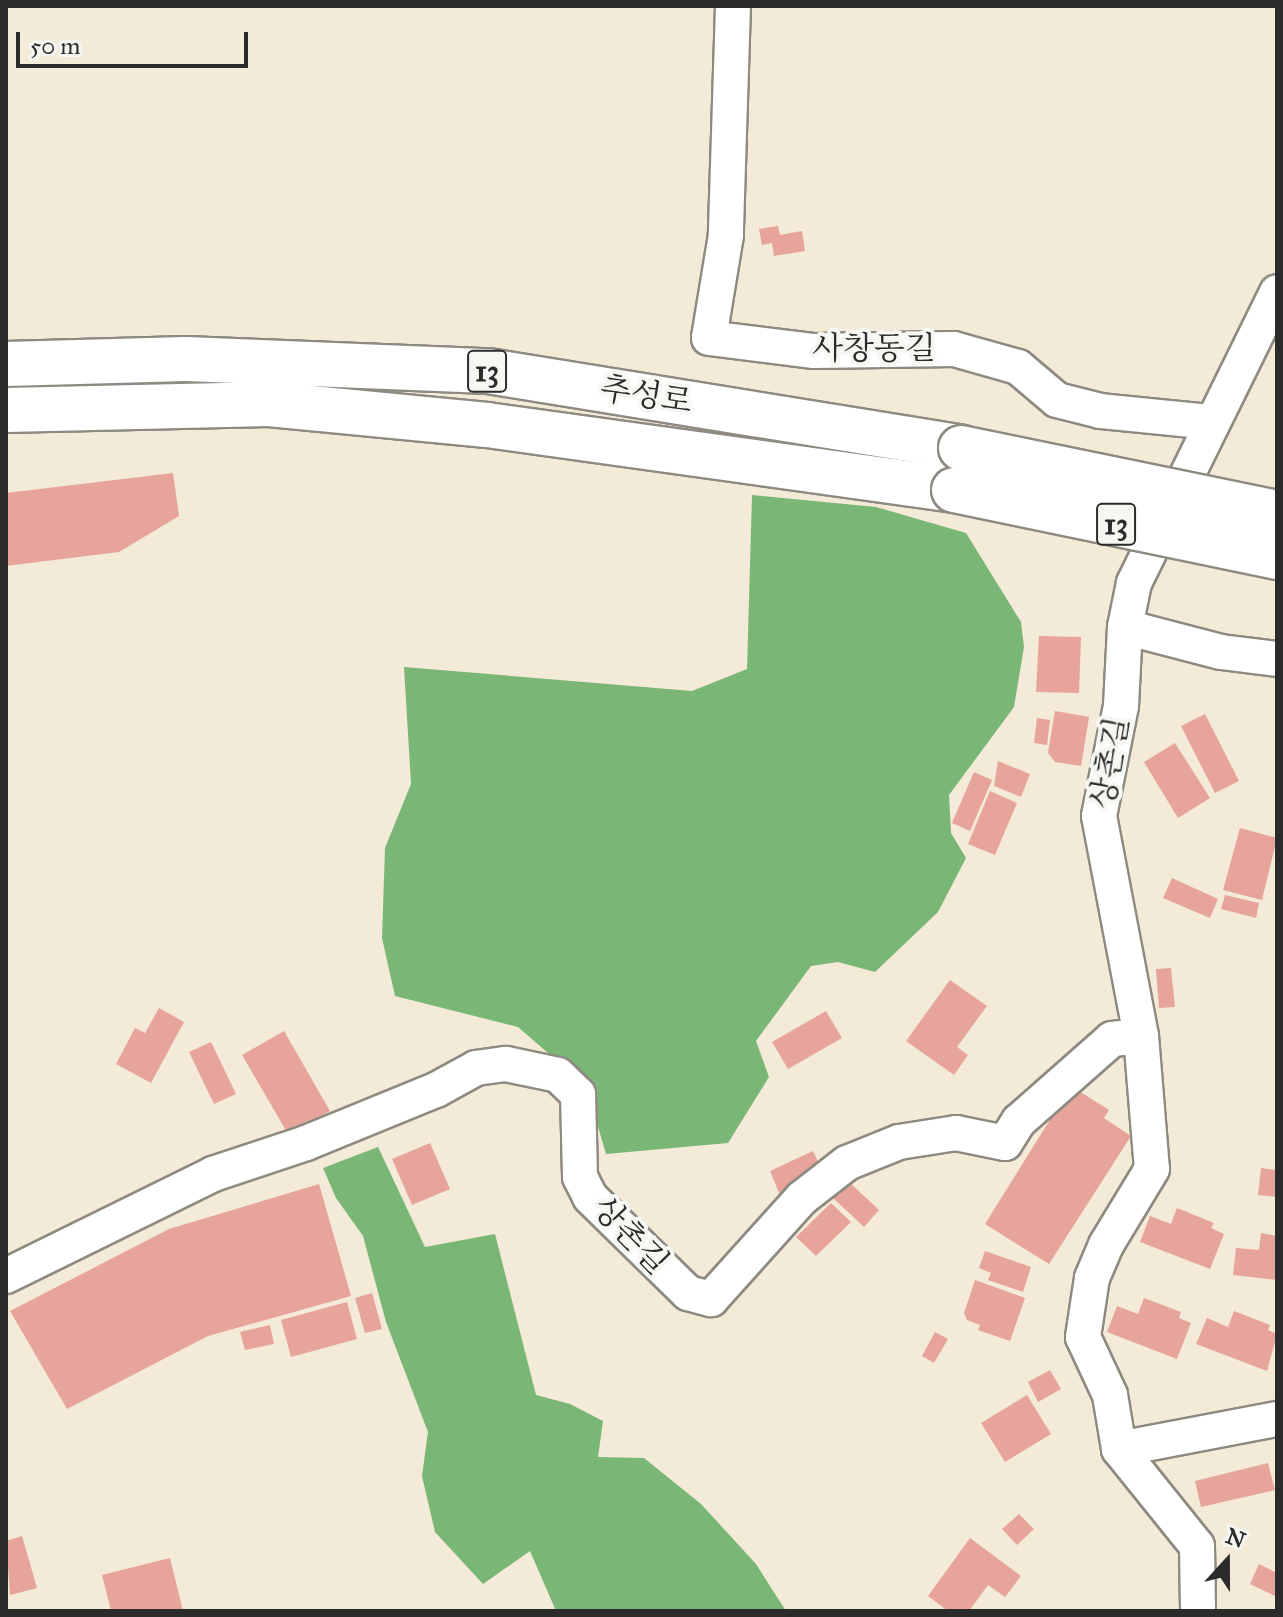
<!DOCTYPE html>
<meta charset="utf-8">
<style>
body{margin:0}
#map{position:relative;width:1283px;height:1617px;overflow:hidden;background:#f3ead7;font-family:"IM FELL Great Primer","Noto Serif KR",serif}
div>[style]{position:absolute}
[style*='--x']{left:calc(var(--x)*1px);top:calc(var(--y)*1px);width:calc(var(--w)*1px);rotate:calc(var(--a)*1deg)}
.forest>*{inset:0;background:#7ab676}
.building>*{inset:0;background:#e7a49b}
.roads{filter:drop-shadow(2px 0 #8f8a81) drop-shadow(-2px 0 #8f8a81) drop-shadow(0 2px #8f8a81) drop-shadow(0 -2px #8f8a81)}
.street>*{height:34px;margin:-17px;padding:0 17px;transform-origin:17px;border-radius:17px;background:#fff}
.primary>*{height:44px;margin:-22px;padding:0 22px;transform-origin:22px;border-radius:22px;background:#fff}
.bridges{filter:drop-shadow(2px 0 #8f8a81) drop-shadow(-2px 0 #8f8a81) drop-shadow(0 2px #8f8a81) drop-shadow(0 -2px #8f8a81)}
.primary-bridge>*{height:44px;margin:-22px;padding:0 22px;transform-origin:22px;border-radius:22px;background:#fff}
span{translate:-50% -50%;white-space:nowrap;text-align:center;line-height:1.15;-webkit-text-stroke:8px #f6f6f2;paint-order:stroke}
.shield-label span{padding:2px 6px;background:#f6f6f2;border:2px solid;border-radius:6px;-webkit-text-stroke-width:0}
.shield-label{font-size:30px;color:#2b2b2b;font-weight:700}
.street-label{font-size:32px;color:#2b2b2b}
.frame{position:absolute;inset:0;border:8px solid #2b2b2b;pointer-events:none}
.north{position:absolute;left:1187px;top:1521px;width:80px;height:80px;-webkit-text-stroke:6px #f6f6f2;paint-order:stroke;rotate:21deg;font-size:22px;font-weight:700;line-height:32px;text-align:center;color:#2b2b2b}
.north::after{content:'';display:block;margin:auto;width:28px;height:36px;background:#2b2b2b;clip-path:polygon(50% 0,100% 100%,50% 72%,0 100%)}
.scale{position:absolute;left:16px;top:32px;width:232px;height:36px;box-sizing:border-box;border:4px solid #2b2b2b;border-top:0;padding-left:10px;font-size:24px;line-height:28px;white-space:nowrap;color:#2b2b2b;-webkit-text-stroke:6px #f6f6f2;paint-order:stroke}
</style>
<div id="map">
<div class="forest">
<div style="clip-path:polygon(752px 495px,876px 507px,966px 533px,1021px 622px,1024px 647px,1014px 707px,949px 795px,951px 833px,966px 858px,938px 912px,875px 972px,838px 962px,811px 966px,756px 1041px,769px 1077px,728px 1143px,606px 1154px,586px 1086px,518px 1027px,395px 996px,382px 938px,385px 848px,411px 784px,404px 667px,692px 691px,747px 669px)"></div>
<div style="clip-path:polygon(378px 1147px,425px 1247px,495px 1234px,536px 1395px,570px 1404px,603px 1421px,598px 1457px,644px 1458px,701px 1504px,756px 1564px,786px 1611px,556px 1611px,530px 1551px,483px 1584px,435px 1532px,422px 1476px,428px 1432px,386px 1322px,363px 1236px,336px 1198px,323px 1168px)"></div>
</div>
<div class="building">
<div style="clip-path:polygon(778px 226px,780px 235px,802px 231px,805px 251px,774px 256px,772px 243px,762px 245px,759px 229px)"></div>
<div style="clip-path:polygon(173px 473px,179px 516px,119px 552px,6px 566px,6px 493px)"></div>
<div style="clip-path:polygon(1039px 636px,1081px 637px,1079px 693px,1036px 692px)"></div>
<div style="clip-path:polygon(1055px 711px,1089px 717px,1081px 766px,1055px 762px,1048px 753px)"></div>
<div style="clip-path:polygon(1205px 714px,1239px 781px,1215px 793px,1181px 726px)"></div>
<div style="clip-path:polygon(1037px 718px,1050px 720px,1047px 745px,1034px 743px)"></div>
<div style="clip-path:polygon(1175px 743px,1210px 798px,1178px 818px,1144px 762px)"></div>
<div style="clip-path:polygon(998px 761px,1030px 774px,1021px 797px,994px 786px)"></div>
<div style="clip-path:polygon(974px 772px,992px 780px,970px 831px,952px 823px)"></div>
<div style="clip-path:polygon(990px 791px,1017px 803px,995px 855px,968px 844px)"></div>
<div style="clip-path:polygon(1240px 828px,1277px 838px,1262px 900px,1223px 890px)"></div>
<div style="clip-path:polygon(1172px 878px,1218px 899px,1210px 918px,1163px 898px)"></div>
<div style="clip-path:polygon(1225px 895px,1259px 903px,1256px 918px,1221px 909px)"></div>
<div style="clip-path:polygon(1171px 968px,1175px 1007px,1159px 1008px,1156px 969px)"></div>
<div style="clip-path:polygon(950px 980px,987px 1006px,957px 1047px,968px 1055px,954px 1075px,906px 1041px)"></div>
<div style="clip-path:polygon(159px 1008px,184px 1022px,151px 1083px,116px 1064px,135px 1028px,145px 1033px)"></div>
<div style="clip-path:polygon(826px 1011px,842px 1038px,788px 1069px,772px 1042px)"></div>
<div style="clip-path:polygon(284px 1031px,330px 1111px,288px 1134px,242px 1055px)"></div>
<div style="clip-path:polygon(211px 1042px,236px 1094px,214px 1104px,189px 1052px)"></div>
<div style="clip-path:polygon(1071px 1086px,1109px 1110px,1104px 1118px,1131px 1136px,1049px 1264px,985px 1224px)"></div>
<div style="clip-path:polygon(430px 1143px,450px 1189px,412px 1205px,392px 1159px)"></div>
<div style="clip-path:polygon(813px 1151px,825px 1176px,782px 1200px,770px 1171px)"></div>
<div style="clip-path:polygon(1261px 1168px,1277px 1170px,1277px 1197px,1258px 1195px)"></div>
<div style="clip-path:polygon(848px 1181px,879px 1210px,864px 1227px,833px 1198px)"></div>
<div style="clip-path:polygon(319px 1184px,351px 1296px,208px 1336px,67px 1409px,10px 1311px,169px 1229px)"></div>
<div style="clip-path:polygon(831px 1203px,851px 1222px,816px 1256px,796px 1237px)"></div>
<div style="clip-path:polygon(1177px 1208px,1214px 1223px,1211px 1228px,1224px 1234px,1210px 1269px,1140px 1242px,1150px 1216px,1171px 1224px)"></div>
<div style="clip-path:polygon(1261px 1233px,1277px 1236px,1277px 1280px,1233px 1275px,1236px 1248px,1259px 1250px)"></div>
<div style="clip-path:polygon(985px 1251px,1031px 1267px,1023px 1292px,988px 1280px,991px 1273px,979px 1268px)"></div>
<div style="clip-path:polygon(975px 1280px,1025px 1298px,1010px 1341px,978px 1330px,980px 1325px,967px 1320px,964px 1313px)"></div>
<div style="clip-path:polygon(372px 1293px,382px 1329px,365px 1333px,355px 1298px)"></div>
<div style="clip-path:polygon(1144px 1298px,1181px 1312px,1179px 1318px,1191px 1323px,1177px 1359px,1107px 1332px,1117px 1306px,1138px 1314px)"></div>
<div style="clip-path:polygon(347px 1302px,357px 1339px,291px 1357px,281px 1320px)"></div>
<div style="clip-path:polygon(1234px 1311px,1270px 1325px,1268px 1330px,1277px 1334px,1267px 1371px,1196px 1344px,1207px 1318px,1228px 1327px)"></div>
<div style="clip-path:polygon(270px 1325px,274px 1344px,245px 1350px,240px 1332px)"></div>
<div style="clip-path:polygon(935px 1332px,948px 1339px,934px 1363px,922px 1356px)"></div>
<div style="clip-path:polygon(1050px 1370px,1061px 1389px,1038px 1402px,1028px 1382px)"></div>
<div style="clip-path:polygon(1027px 1395px,1051px 1434px,1005px 1462px,981px 1423px)"></div>
<div style="clip-path:polygon(1268px 1463px,1275px 1490px,1201px 1507px,1195px 1481px)"></div>
<div style="clip-path:polygon(1019px 1514px,1034px 1529px,1017px 1545px,1002px 1529px)"></div>
<div style="clip-path:polygon(22px 1536px,37px 1588px,10px 1595px,6px 1541px)"></div>
<div style="clip-path:polygon(970px 1538px,1021px 1576px,1005px 1597px,988px 1585px,969px 1611px,948px 1611px,928px 1596px)"></div>
<div style="clip-path:polygon(170px 1558px,183px 1611px,111px 1611px,102px 1575px)"></div>
<div style="clip-path:polygon(1259px 1564px,1277px 1573px,1275px 1596px,1250px 1584px)"></div>
</div>
<div class="roads">
<div class="street">
<div style="--x:733;--y:6;--w:229;--a:91.8"></div>
<div style="--x:726;--y:235;--w:104;--a:99.4"></div>
<div style="--x:709;--y:338;--w:106;--a:7.1"></div>
<div style="--x:814;--y:351;--w:140;--a:-0.8"></div>
<div style="--x:954;--y:349;--w:66;--a:15.7"></div>
<div style="--x:1018;--y:367;--w:51;--a:40.2"></div>
<div style="--x:1057;--y:400;--w:45;--a:14"></div>
<div style="--x:1101;--y:411;--w:112;--a:5.7"></div>
<div style="--x:1125;--y:627;--w:99;--a:14.6"></div>
<div style="--x:1221;--y:652;--w:56;--a:7.1"></div>
<div style="--x:1141;--y:1036;--w:224;--a:-100.8"></div>
<div style="--x:1099;--y:816;--w:112;--a:-78.7"></div>
<div style="--x:1121;--y:706;--w:79;--a:-87.1"></div>
<div style="--x:1125;--y:627;--w:45;--a:-78.4"></div>
<div style="--x:1134;--y:583;--w:324;--a:-63.8"></div>
<div style="--x:6;--y:1276;--w:231;--a:-26.2"></div>
<div style="--x:213;--y:1174;--w:98;--a:-18.4"></div>
<div style="--x:306;--y:1143;--w:140;--a:-22.2"></div>
<div style="--x:436;--y:1090;--w:46;--a:-28.8"></div>
<div style="--x:476;--y:1068;--w:30;--a:-8"></div>
<div style="--x:506;--y:1064;--w:53;--a:11.9"></div>
<div style="--x:558;--y:1075;--w:28;--a:44"></div>
<div style="--x:578;--y:1094;--w:83;--a:88.6"></div>
<div style="--x:580;--y:1177;--w:22;--a:63"></div>
<div style="--x:590;--y:1197;--w:137;--a:44.4"></div>
<div style="--x:688;--y:1293;--w:24;--a:15"></div>
<div style="--x:711;--y:1299;--w:136;--a:-48"></div>
<div style="--x:802;--y:1198;--w:57;--a:-37.9"></div>
<div style="--x:847;--y:1163;--w:56;--a:-22"></div>
<div style="--x:899;--y:1142;--w:58;--a:-9"></div>
<div style="--x:956;--y:1133;--w:50;--a:11.5"></div>
<div style="--x:1005;--y:1143;--w:26;--a:-58"></div>
<div style="--x:1019;--y:1121;--w:124;--a:-41.4"></div>
<div style="--x:1112;--y:1039;--w:29;--a:-6"></div>
<div style="--x:1141;--y:1036;--w:133;--a:85.3"></div>
<div style="--x:1152;--y:1169;--w:89;--a:121.2"></div>
<div style="--x:1106;--y:1245;--w:36;--a:113"></div>
<div style="--x:1092;--y:1278;--w:60;--a:98.7"></div>
<div style="--x:1083;--y:1337;--w:64;--a:65"></div>
<div style="--x:1110;--y:1395;--w:55;--a:80.5"></div>
<div style="--x:1119;--y:1449;--w:124;--a:51.2"></div>
<div style="--x:1197;--y:1546;--w:65;--a:89.1"></div>
<div style="--x:1119;--y:1449;--w:161;--a:-10.8"></div>
</div>
<div class="primary">
<div style="--x:6;--y:364;--w:180;--a:-1.6"></div>
<div style="--x:186;--y:359;--w:302;--a:2.3"></div>
<div style="--x:488;--y:371;--w:479;--a:9.2"></div>
<div style="--x:6;--y:410;--w:263;--a:-1.3"></div>
<div style="--x:269;--y:404;--w:219;--a:5.5"></div>
<div style="--x:487;--y:425;--w:472;--a:7.9"></div>
</div>
</div>
<div class="bridges">
<div class="primary-bridge">
<div style="--x:961;--y:448;--w:323;--a:11.6"></div>
<div style="--x:954;--y:490;--w:330;--a:11.7"></div>
</div>
</div>
<div class="shield-label">
<span style="left:487px;top:371px">13</span>
<span style="left:1116px;top:524px">13</span>
</div>
<div class="street-label">
<span style="left:874px;top:349px">사창동길</span>
<span style="left:646px;top:396px;rotate:9deg">추성로</span>
<span style="left:1111px;top:763px;rotate:-80deg">상촌길</span>
<span style="left:630px;top:1236px;rotate:46deg">상촌길</span>
</div>
<div class="frame"></div>
<div class="north">N</div>
<div class="scale">50 m</div>
</div>
